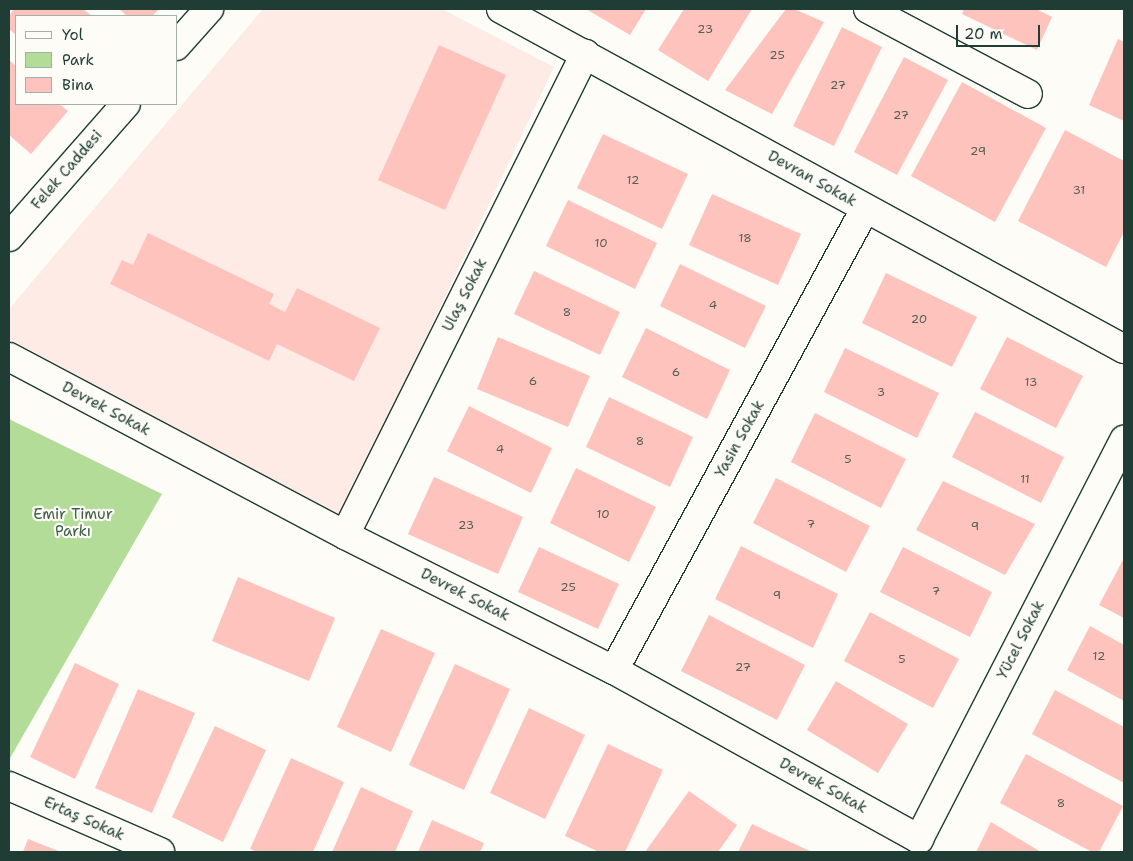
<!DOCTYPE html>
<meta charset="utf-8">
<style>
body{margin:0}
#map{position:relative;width:1133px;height:861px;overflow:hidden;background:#fdfcf7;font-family:"Shantell Sans",sans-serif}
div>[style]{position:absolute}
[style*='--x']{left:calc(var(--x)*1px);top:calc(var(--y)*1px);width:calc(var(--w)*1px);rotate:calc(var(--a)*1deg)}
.built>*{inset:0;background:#feebe6}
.green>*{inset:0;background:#b4dc99}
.building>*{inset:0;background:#ffc3bd}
.roads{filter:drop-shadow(1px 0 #1f3d34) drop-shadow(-1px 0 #1f3d34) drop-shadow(0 1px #1f3d34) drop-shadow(0 -1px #1f3d34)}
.minor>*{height:28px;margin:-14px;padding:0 14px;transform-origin:14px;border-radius:14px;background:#fdfcf7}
span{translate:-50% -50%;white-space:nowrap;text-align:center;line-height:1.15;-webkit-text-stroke:4.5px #fdfcf7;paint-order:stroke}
.number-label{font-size:12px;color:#575e56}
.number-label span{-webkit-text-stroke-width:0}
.street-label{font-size:15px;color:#1f3d34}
.park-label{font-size:15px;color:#3d5d48}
.frame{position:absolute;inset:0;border:10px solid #1f3d34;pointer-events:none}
.legend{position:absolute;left:15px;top:15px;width:162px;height:90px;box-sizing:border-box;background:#fdfcf7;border:1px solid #a4b0a9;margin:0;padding:6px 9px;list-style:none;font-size:15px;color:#1f3d34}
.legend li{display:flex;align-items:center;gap:10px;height:25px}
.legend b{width:25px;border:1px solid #a4b0a9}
.scale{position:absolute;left:956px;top:25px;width:84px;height:22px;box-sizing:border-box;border:2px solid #1f3d34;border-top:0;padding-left:6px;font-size:15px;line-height:18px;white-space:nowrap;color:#1f3d34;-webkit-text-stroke:4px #fdfcf7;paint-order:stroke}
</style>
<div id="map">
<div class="built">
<div style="clip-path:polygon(263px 9px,442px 9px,554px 67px,341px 517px,9px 339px,9px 309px)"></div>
</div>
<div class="green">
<div style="clip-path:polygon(9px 419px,162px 494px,9px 760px)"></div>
</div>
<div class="building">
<div style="clip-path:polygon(14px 9px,83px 9px,92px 16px,16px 16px,16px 35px,9px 29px,9px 16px)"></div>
<div style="clip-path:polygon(119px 9px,159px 9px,152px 16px,127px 16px)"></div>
<div style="clip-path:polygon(586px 9px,646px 9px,630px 35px)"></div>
<div style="clip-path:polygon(684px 9px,752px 9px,708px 81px,658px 50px)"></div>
<div style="clip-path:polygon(786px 9px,794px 9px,824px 22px,772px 114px,725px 90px)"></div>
<div style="clip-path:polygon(964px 9px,1036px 9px,1052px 17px,1037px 50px,962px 14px)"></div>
<div style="clip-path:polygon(842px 27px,882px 47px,834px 146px,793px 126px)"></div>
<div style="clip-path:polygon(1118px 39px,1124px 42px,1124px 121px,1089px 105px)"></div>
<div style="clip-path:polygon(439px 45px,506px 75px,445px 210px,378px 180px)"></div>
<div style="clip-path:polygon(904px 57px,948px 80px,897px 175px,854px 152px)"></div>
<div style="clip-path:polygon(9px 60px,16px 66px,16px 104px,59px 104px,68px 111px,31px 154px,9px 135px)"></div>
<div style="clip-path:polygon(962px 82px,1046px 128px,995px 222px,911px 176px)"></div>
<div style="clip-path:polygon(1065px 130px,1124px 161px,1124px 232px,1106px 267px,1018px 221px)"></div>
<div style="clip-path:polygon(603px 134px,688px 174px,662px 229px,577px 188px)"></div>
<div style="clip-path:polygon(712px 194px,801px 234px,778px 285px,689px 245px)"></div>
<div style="clip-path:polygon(568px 200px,657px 243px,635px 289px,546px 246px)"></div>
<div style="clip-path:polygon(148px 233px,274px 294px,269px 304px,285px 312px,297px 288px,380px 328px,354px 381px,277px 344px,269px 361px,110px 284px,122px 260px,133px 265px)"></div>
<div style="clip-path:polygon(680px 264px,766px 306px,745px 348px,660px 306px)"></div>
<div style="clip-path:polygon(534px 271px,620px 312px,600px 355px,514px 314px)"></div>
<div style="clip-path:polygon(886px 273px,977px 317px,952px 367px,862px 323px)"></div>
<div style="clip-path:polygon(646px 328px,730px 370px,707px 419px,622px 377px)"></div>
<div style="clip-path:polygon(498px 337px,590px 376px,568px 427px,477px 389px)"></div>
<div style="clip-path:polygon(1007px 337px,1083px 376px,1056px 428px,980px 389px)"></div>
<div style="clip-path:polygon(845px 348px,939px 393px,917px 438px,824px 392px)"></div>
<div style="clip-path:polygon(609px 397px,693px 437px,670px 487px,586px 447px)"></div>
<div style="clip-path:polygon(469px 406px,552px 448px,531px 493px,447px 451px)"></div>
<div style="clip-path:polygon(975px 412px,1064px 457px,1041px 503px,952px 457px)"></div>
<div style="clip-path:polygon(815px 413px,906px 459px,881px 508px,791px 462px)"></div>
<div style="clip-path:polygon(576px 468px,656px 507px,629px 562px,550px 523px)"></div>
<div style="clip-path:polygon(434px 477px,523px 517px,498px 574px,408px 534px)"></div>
<div style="clip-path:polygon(776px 478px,870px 526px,846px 572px,753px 523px)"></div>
<div style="clip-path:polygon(943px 481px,1035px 524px,1005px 575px,916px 530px)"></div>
<div style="clip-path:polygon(741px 546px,838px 594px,813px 648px,715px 599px)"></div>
<div style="clip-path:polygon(539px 547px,619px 584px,598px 629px,518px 592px)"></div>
<div style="clip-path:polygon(903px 547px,992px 592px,970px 637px,880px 592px)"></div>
<div style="clip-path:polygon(1123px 560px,1124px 561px,1124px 618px,1099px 605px)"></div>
<div style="clip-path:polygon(238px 577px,335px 618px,309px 681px,212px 641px)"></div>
<div style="clip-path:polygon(870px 612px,959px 659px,933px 708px,844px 661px)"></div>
<div style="clip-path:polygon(709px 615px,805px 665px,777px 720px,681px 671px)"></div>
<div style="clip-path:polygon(1090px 626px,1124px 645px,1124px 701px,1067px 670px)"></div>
<div style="clip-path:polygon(381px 629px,435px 653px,391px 752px,337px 727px)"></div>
<div style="clip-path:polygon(75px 663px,119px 684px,75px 779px,30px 757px)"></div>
<div style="clip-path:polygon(455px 664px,510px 689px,464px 790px,409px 765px)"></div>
<div style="clip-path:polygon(836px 681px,908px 724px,878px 773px,807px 730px)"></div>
<div style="clip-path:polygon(138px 689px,195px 713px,152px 813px,95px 788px)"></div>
<div style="clip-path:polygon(1055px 690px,1124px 727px,1124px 783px,1032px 734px)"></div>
<div style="clip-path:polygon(529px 708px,585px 735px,545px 819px,490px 793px)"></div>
<div style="clip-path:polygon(215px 726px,266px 750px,223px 842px,172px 817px)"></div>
<div style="clip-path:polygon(608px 744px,663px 770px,625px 852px,599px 852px,565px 836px)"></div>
<div style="clip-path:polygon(1026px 754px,1123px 806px,1099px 852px,1092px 852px,1000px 803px)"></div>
<div style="clip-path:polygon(291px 758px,344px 782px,313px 852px,257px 852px,250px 849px)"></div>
<div style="clip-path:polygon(361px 787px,413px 811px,395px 852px,332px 852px)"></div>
<div style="clip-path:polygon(689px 791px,737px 825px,718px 852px,645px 852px)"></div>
<div style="clip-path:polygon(432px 820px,484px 843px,480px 852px,418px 852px)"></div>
<div style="clip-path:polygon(991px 822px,1041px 852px,976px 852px)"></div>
<div style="clip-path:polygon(752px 824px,812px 852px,738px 852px)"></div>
<div style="clip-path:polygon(28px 839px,61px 852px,23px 852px)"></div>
</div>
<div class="roads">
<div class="minor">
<div style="--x:501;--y:9;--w:710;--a:28.62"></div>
<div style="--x:868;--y:9;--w:181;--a:28"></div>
<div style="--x:176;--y:46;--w:50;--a:-48.3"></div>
<div style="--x:9;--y:237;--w:177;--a:-48.7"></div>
<div style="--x:9;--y:357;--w:380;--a:27.9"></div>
<div style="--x:345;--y:535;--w:301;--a:26.7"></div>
<div style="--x:614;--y:670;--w:349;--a:29"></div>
<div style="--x:919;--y:839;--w:449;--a:-62.8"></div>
<div style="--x:345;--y:535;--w:538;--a:-63.48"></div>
<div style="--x:614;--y:670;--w:525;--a:-61.43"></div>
<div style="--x:9;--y:786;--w:165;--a:23.6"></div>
</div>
</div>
<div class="number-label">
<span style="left:705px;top:30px">23</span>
<span style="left:777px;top:56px">25</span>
<span style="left:838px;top:86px">27</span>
<span style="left:901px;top:116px">27</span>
<span style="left:978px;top:152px">29</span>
<span style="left:633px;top:181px">12</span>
<span style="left:1079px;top:191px">31</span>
<span style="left:745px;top:239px">18</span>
<span style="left:601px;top:244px">10</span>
<span style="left:713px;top:306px">4</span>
<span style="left:567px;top:313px">8</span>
<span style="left:919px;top:320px">20</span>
<span style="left:676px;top:373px">6</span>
<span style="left:533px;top:382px">6</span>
<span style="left:1031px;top:383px">13</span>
<span style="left:881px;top:393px">3</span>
<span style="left:640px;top:442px">8</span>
<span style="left:500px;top:450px">4</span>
<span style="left:848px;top:460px">5</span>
<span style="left:1025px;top:480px">11</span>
<span style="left:603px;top:515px">10</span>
<span style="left:811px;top:525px">7</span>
<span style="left:466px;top:526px">23</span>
<span style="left:975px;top:527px">9</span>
<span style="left:568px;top:588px">25</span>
<span style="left:936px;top:592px">7</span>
<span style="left:777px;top:596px">9</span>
<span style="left:1099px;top:657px">12</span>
<span style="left:902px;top:660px">5</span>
<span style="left:743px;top:668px">27</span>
<span style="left:1061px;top:804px">8</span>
</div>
<div class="street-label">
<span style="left:67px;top:170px;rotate:-49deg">Felek Caddesi</span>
<span style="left:812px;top:179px;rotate:29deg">Devran Sokak</span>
<span style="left:465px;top:295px;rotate:-63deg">Ulaş Sokak</span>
<span style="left:106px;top:409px;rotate:28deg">Devrek Sokak</span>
<span style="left:740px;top:439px;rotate:-61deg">Yasin Sokak</span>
<span style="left:465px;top:595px;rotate:27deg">Devrek Sokak</span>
<span style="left:1021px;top:640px;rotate:-63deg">Yücel Sokak</span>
<span style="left:823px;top:786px;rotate:29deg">Devrek Sokak</span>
<span style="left:84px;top:819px;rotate:24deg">Ertaş Sokak</span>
</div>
<div class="park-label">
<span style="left:73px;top:523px">Emir Timur<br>Parkı</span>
</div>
<div class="frame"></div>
<ul class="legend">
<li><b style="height:6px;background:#fdfcf7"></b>Yol</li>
<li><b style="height:14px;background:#b4dc99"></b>Park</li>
<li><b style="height:14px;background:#ffc3bd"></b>Bina</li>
</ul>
<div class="scale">20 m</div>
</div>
